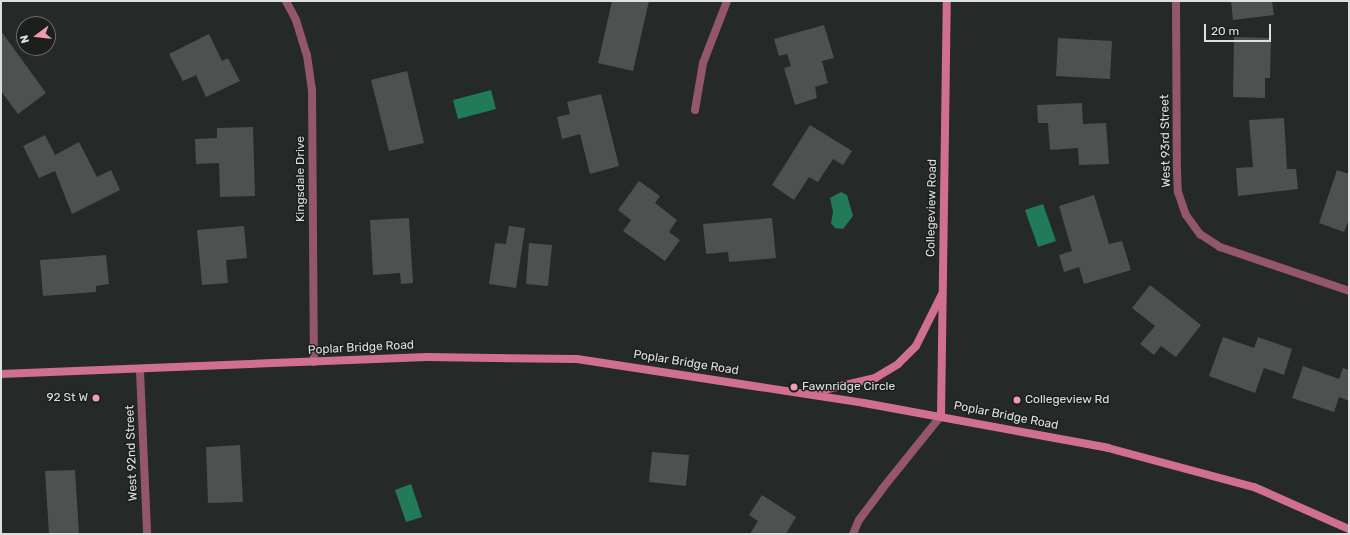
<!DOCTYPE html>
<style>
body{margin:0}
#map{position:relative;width:1350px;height:535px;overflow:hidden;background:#252927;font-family:Rubik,sans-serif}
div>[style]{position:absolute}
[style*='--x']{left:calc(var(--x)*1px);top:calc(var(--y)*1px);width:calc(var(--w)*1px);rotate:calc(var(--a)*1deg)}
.water>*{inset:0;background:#217b59}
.building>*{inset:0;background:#4d5250}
.street>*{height:8px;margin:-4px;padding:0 4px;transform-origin:4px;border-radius:4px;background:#945769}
.secondary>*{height:8px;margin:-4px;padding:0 4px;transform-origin:4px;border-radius:4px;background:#d1708e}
.dots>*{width:11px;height:11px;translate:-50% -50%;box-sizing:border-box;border:2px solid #1b201d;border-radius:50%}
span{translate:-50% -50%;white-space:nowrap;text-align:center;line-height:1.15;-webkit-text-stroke:3px #1b201d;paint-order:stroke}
.street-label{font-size:12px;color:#dee0df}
.poi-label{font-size:12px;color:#dee0df}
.left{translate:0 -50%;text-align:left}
.right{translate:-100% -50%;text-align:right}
.frame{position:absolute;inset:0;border:2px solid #dee0df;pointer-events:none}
.north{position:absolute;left:16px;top:16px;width:40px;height:40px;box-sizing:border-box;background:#1b201d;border:1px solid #696d6b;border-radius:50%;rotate:255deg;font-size:11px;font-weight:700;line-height:16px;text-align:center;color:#dee0df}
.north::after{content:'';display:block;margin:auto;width:14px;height:18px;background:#f19ab2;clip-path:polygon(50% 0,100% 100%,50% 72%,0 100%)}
.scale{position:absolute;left:1204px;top:24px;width:67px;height:18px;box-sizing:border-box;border:2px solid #dee0df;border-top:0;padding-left:5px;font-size:12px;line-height:14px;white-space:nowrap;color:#dee0df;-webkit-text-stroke:3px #1b201d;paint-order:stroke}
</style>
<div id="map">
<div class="water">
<div style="clip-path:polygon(491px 90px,496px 109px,458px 119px,453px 100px)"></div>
<div style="clip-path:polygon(841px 192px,847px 195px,853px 216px,843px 229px,835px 228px,831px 223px,833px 212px,830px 198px)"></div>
<div style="clip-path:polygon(1043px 204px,1056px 241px,1038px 247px,1025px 210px)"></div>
<div style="clip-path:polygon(411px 484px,422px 517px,406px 522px,395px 490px)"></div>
</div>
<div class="building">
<div style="clip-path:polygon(612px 1px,649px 1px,633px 71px,598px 63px)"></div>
<div style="clip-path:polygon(1231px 1px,1272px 1px,1274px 15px,1233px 20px)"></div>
<div style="clip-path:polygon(824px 25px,834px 58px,822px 61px,828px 83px,815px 87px,817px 98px,795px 105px,784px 68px,791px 66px,787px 54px,779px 56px,774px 39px)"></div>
<div style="clip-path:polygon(1px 31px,46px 93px,18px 114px,1px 91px)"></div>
<div style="clip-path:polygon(209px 34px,222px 61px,228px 58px,240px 81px,206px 97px,196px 75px,183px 81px,169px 54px)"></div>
<div style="clip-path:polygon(1234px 37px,1271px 38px,1270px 78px,1265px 78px,1265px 98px,1233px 97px)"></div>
<div style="clip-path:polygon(1058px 38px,1112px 41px,1110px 79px,1056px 76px)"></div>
<div style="clip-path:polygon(407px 71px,424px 143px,389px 151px,371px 80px)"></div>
<div style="clip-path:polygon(601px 94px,619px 166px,590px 174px,580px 134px,562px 139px,557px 117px,570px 114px,567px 102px)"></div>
<div style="clip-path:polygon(1082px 103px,1083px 124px,1106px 123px,1109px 164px,1079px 165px,1078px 148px,1050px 150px,1048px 123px,1038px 123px,1037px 105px)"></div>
<div style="clip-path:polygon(1284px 118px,1287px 169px,1296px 169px,1298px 189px,1238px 196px,1236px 168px,1253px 167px,1249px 120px)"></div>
<div style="clip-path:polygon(810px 125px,852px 151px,843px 165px,833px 159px,818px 182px,809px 177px,794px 200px,772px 185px)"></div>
<div style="clip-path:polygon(253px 127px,255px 196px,220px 197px,219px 163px,196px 164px,195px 139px,217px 138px,217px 128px)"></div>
<div style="clip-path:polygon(45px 135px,55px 155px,79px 142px,97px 177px,111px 170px,120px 190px,72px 214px,55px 171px,39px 178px,23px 146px)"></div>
<div style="clip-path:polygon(1337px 170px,1349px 174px,1349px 219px,1344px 232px,1319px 223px)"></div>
<div style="clip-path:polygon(639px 181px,660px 196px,655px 203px,677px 220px,669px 232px,680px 240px,665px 261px,623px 231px,631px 220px,618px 210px)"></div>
<div style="clip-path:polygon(1094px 195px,1109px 244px,1122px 241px,1131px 270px,1084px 284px,1079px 267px,1064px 272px,1059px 255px,1072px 251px,1059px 206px)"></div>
<div style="clip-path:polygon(409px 218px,413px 283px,401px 284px,400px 273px,373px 275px,370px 220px)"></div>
<div style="clip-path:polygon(772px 218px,776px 258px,729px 262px,728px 252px,706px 254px,703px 224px)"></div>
<div style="clip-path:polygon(244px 226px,247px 258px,226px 260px,228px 283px,202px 285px,197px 230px)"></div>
<div style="clip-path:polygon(509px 226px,525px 228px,516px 288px,489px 284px,495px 243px,506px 244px)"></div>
<div style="clip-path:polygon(529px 243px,552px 245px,548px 286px,526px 284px)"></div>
<div style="clip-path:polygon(106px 255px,109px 284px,96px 286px,96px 292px,43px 296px,40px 260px)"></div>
<div style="clip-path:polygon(1150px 285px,1201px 325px,1176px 357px,1161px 346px,1154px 355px,1140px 344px,1155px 326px,1132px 308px)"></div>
<div style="clip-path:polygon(1223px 337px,1254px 348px,1258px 337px,1292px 349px,1284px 375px,1264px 368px,1255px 393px,1209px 376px)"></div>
<div style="clip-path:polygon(1303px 366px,1339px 379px,1343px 368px,1349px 370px,1349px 401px,1339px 397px,1334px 412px,1292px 398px)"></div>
<div style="clip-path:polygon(240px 445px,243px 502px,208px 503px,206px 447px)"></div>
<div style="clip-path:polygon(652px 452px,689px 455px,686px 486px,649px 482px)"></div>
<div style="clip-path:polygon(75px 470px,79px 534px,49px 534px,45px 471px)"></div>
<div style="clip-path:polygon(762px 495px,796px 517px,786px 534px,750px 534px,758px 521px,749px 515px)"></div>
</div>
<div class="street">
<div style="--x:286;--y:1;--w:21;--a:62"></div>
<div style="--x:296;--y:20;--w:37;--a:73"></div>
<div style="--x:307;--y:55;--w:34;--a:82"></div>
<div style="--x:312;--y:89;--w:273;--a:89.6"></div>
<div style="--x:1176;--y:1;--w:168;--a:89.7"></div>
<div style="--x:1177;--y:169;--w:23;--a:88"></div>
<div style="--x:1178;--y:192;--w:24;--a:71"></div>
<div style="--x:1186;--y:215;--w:24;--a:54"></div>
<div style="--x:1200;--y:234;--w:24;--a:33"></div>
<div style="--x:1220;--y:247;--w:136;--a:18.8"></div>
<div style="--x:695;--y:110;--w:48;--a:-80.3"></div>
<div style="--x:703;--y:63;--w:66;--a:-68.8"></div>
<div style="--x:140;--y:371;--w:163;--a:87.5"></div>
<div style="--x:853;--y:534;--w:15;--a:-67"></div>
<div style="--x:859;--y:520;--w:39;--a:-53"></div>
<div style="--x:882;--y:489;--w:94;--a:-51.1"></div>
</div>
<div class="secondary">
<div style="--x:1;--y:374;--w:426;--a:-2.3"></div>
<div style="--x:427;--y:357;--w:150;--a:0.8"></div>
<div style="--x:577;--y:359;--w:290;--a:8.7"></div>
<div style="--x:864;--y:403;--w:248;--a:10.4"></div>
<div style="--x:1108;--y:448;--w:151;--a:15"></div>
<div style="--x:1254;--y:487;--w:104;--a:23.9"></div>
<div style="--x:815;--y:392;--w:62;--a:-13.1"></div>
<div style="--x:875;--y:378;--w:27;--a:-31"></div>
<div style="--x:898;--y:364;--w:25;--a:-45"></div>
<div style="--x:916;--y:346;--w:58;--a:-63.4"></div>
<div style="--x:941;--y:416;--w:415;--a:-89.2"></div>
</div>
<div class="dots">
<div style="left:794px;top:387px;background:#f19ab2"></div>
<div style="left:96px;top:398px;background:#f19ab2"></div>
<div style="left:1017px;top:400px;background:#f19ab2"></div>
</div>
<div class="street-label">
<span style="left:1166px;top:141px;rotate:-91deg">West 93rd Street</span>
<span style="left:301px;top:179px;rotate:-90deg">Kingsdale Drive</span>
<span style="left:932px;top:208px;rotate:-89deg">Collegeview Road</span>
<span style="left:361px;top:348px;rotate:-3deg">Poplar Bridge Road</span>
<span style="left:686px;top:363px;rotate:9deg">Poplar Bridge Road</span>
<span style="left:1006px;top:416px;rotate:11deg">Poplar Bridge Road</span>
<span style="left:132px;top:453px;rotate:-92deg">West 92nd Street</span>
</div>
<div class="poi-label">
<span class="left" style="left:802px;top:387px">Fawnridge Circle</span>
<span class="right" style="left:88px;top:398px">92 St W</span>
<span class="left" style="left:1025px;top:400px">Collegeview Rd</span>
</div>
<div class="frame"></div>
<div class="north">N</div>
<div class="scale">20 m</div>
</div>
